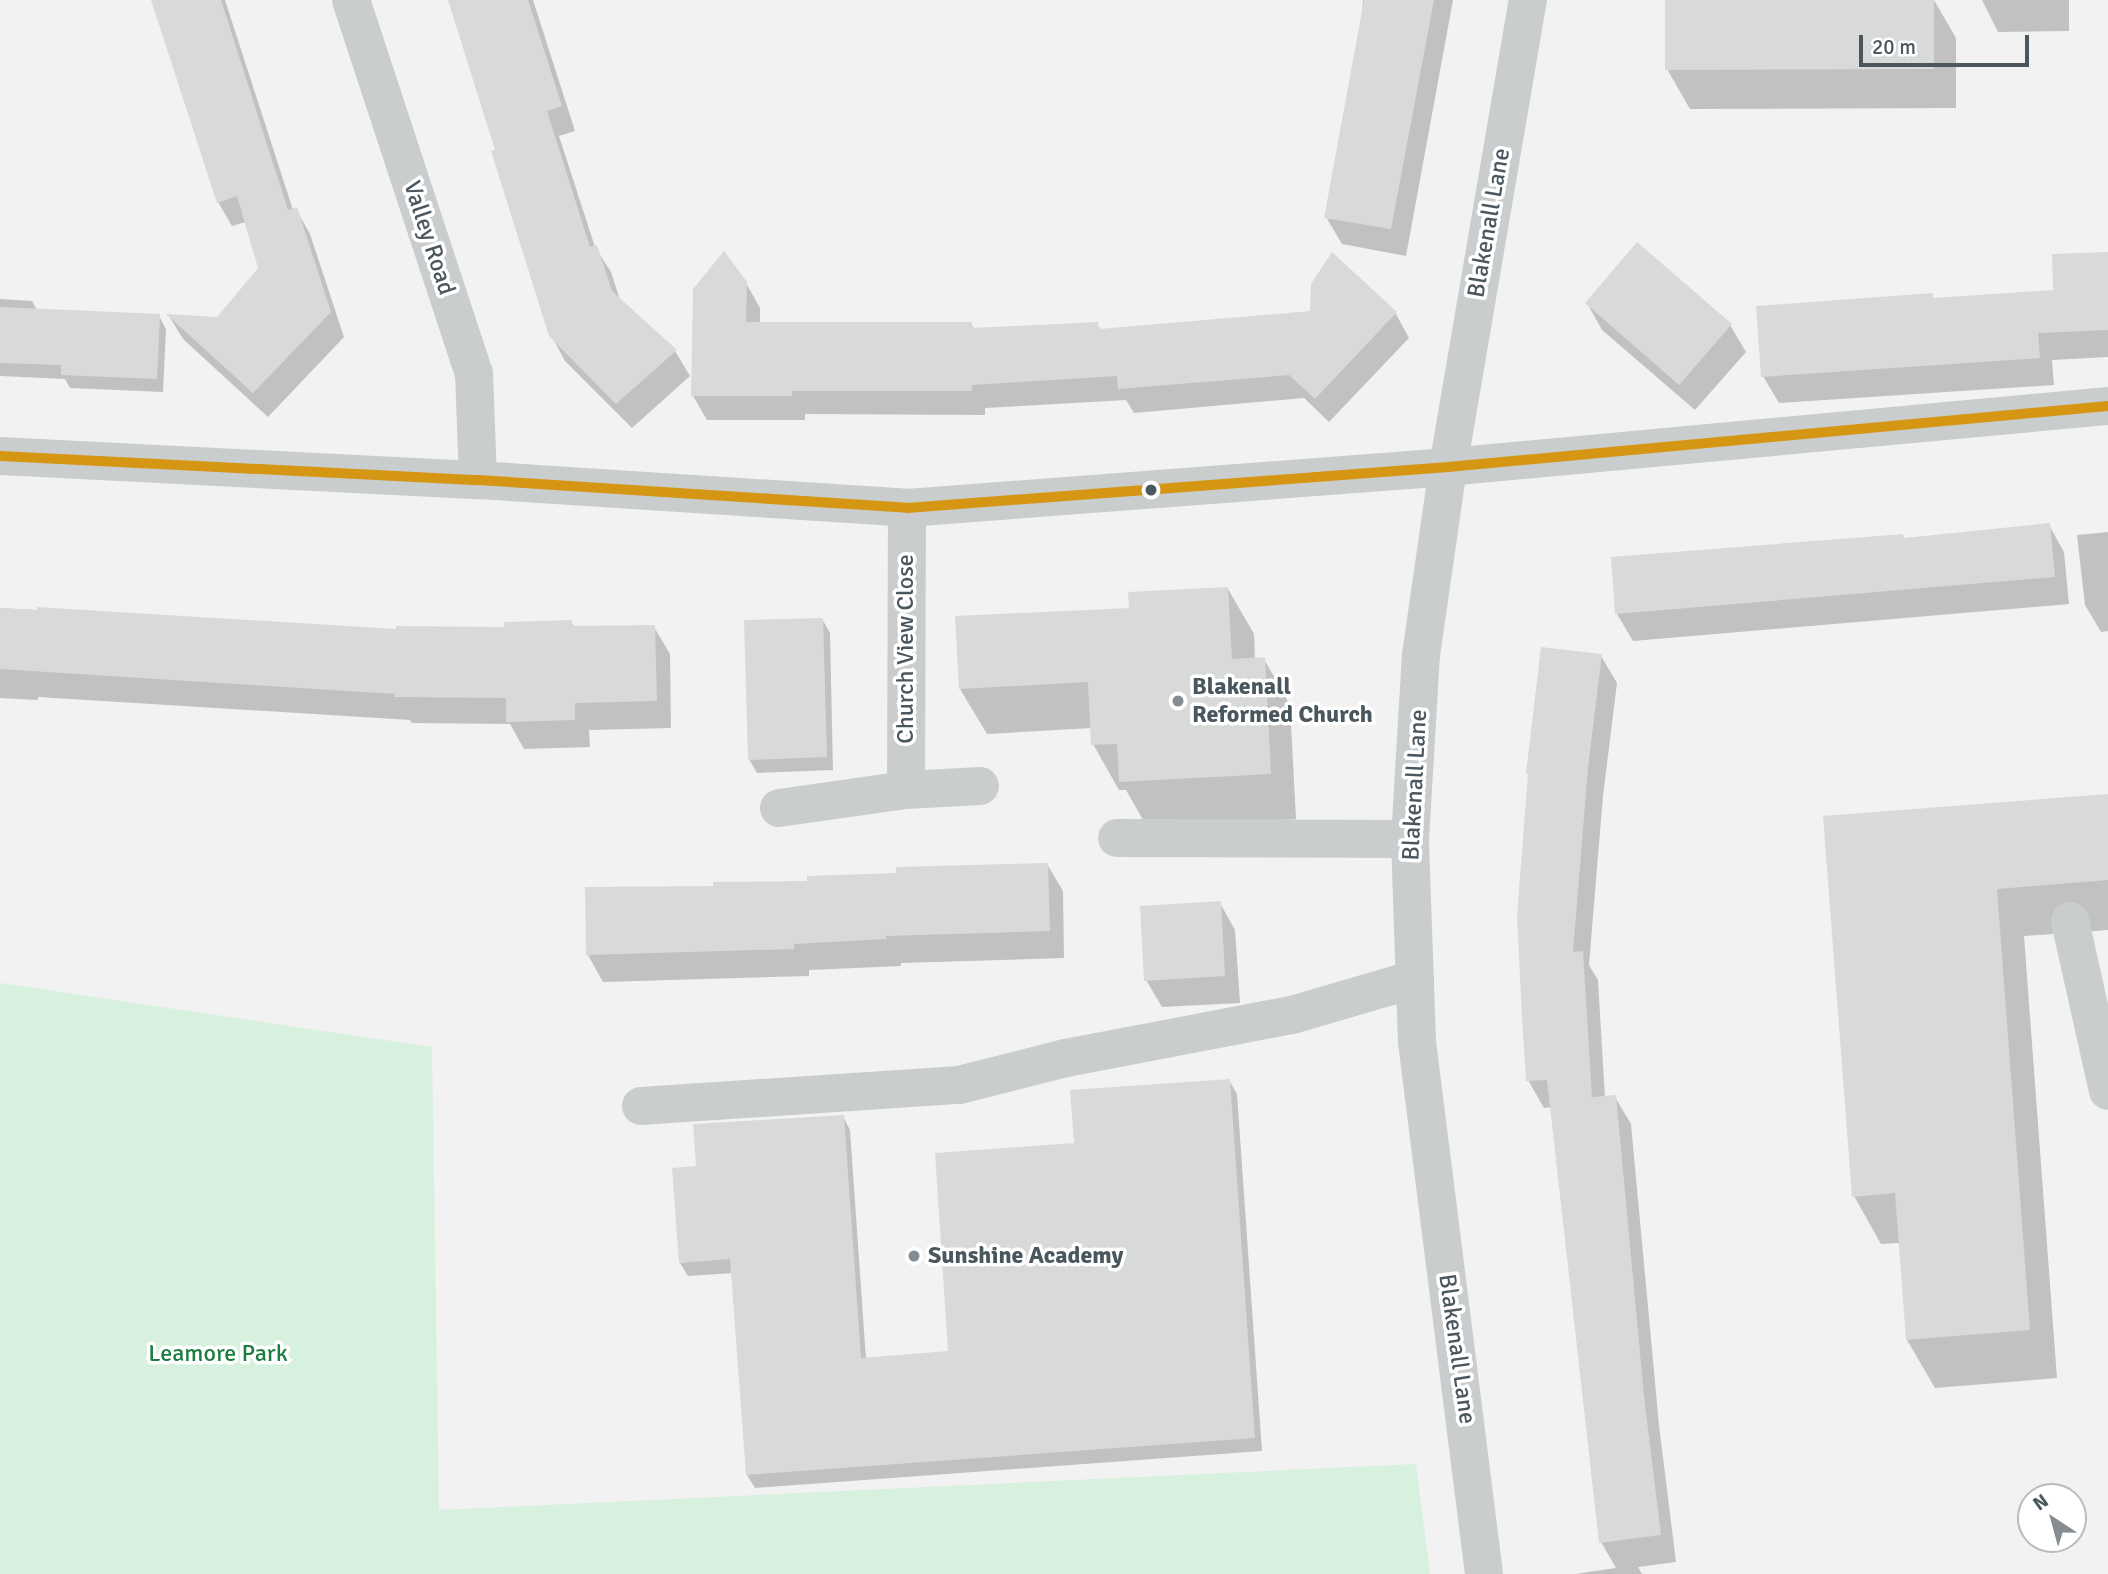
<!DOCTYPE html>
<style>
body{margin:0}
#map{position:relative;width:2108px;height:1574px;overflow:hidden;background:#f2f2f2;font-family:Signika,sans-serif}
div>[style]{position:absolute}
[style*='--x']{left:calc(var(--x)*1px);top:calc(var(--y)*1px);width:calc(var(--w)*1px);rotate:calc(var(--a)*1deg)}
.green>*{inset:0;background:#d8f0de}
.shadow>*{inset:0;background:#0003}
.building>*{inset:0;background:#d8dada}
.minor>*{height:38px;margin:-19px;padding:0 19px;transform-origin:19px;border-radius:19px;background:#cacdce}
.bus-1>*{height:10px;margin:-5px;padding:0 5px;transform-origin:5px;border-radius:5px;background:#d49613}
.dots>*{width:19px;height:19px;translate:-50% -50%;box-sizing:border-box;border:4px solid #fff;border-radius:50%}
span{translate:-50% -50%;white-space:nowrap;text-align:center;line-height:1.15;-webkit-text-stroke:7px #fff;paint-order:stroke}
.street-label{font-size:24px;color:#4a575e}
.poi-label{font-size:24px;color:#4a575e;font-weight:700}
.left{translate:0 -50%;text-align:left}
.park-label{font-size:24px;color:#1c7d3f}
.north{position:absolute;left:2017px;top:1483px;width:70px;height:70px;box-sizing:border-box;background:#fff;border:2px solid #b7bcbf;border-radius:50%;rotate:324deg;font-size:19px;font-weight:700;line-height:28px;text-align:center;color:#4a575e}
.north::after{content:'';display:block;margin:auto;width:24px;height:32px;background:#858d92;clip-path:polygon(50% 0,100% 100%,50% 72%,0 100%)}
.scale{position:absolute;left:1859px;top:35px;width:170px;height:32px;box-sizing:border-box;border:4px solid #4a575e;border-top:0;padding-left:9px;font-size:21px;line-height:24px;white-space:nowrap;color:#4a575e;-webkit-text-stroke:5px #fff;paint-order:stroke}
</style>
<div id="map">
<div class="green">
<div style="clip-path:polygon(0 983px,432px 1047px,439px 1510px,1416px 1464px,1430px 1574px,0 1574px)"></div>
</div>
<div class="shadow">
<div style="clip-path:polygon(153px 0,225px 0,293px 210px,296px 209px,310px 234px,344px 337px,268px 417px,183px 339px,169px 316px,218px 318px,260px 268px,246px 222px,232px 226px,218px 202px)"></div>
<div style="clip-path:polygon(451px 0,533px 0,575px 131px,559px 136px,595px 247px,611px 272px,620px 300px,675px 351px,690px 376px,632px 428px,565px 361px,551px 335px)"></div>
<div style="clip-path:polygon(1363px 0,1453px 0,1406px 256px,1342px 244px,1326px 217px,1361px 27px)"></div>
<div style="clip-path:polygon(1667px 0,1934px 0,1956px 38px,1956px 108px,1690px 109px,1667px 69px)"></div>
<div style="clip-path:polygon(1982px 0,2069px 0,2069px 31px,1998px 32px)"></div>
<div style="clip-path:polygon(2108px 253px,2108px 357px,2052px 360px,2054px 385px,1779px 403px,1763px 376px,1932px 295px,1934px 299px,2055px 291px)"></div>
<div style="clip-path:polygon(746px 283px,760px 308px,760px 324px,971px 324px,975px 330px,1097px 324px,1101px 330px,1396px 314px,1409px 338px,1329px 422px,1304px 398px,1134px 413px,1126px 400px,985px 408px,985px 415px,805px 414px,805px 420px,707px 420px,693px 396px)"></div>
<div style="clip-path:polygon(0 299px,32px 301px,37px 310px,159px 316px,166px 329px,163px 392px,70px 388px,65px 379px,0 376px)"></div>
<div style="clip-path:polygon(1587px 303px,1730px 325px,1746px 352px,1695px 410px,1602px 330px)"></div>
<div style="clip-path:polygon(2049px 525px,2064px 552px,2069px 604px,1633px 641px,1617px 614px,1904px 540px)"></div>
<div style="clip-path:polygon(2108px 532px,2108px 631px,2101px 632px,2085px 605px,2077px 535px)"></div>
<div style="clip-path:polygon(1228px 589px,1254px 634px,1255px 659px,1264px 659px,1290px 705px,1296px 819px,1147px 827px,1126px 790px,1119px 790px,1093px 744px,1092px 728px,987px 734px,960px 689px,1131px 610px)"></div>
<div style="clip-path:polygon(0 608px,397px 631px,506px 629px,571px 622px,575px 628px,654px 627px,670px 654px,671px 728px,589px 730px,590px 747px,524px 749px,510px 724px,412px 723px,410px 720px,38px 697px,38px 700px,0 698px)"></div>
<div style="clip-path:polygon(822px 619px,830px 633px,833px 770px,757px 773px,749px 759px)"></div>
<div style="clip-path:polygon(1601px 656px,1617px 683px,1603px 796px,1589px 965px,1598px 980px,1605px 1098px,1615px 1097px,1631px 1124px,1659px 1425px,1676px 1562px,1638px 1567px,1642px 1574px,1575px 1574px,1616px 1568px,1601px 1542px,1552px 1107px,1544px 1108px,1528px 1080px)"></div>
<div style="clip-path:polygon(2108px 796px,2108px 930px,2024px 936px,2057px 1378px,1935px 1388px,1907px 1340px,1900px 1243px,1881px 1244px,1854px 1196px,1825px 818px)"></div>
<div style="clip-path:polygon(1047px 864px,1063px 891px,1064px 958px,901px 963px,901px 966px,809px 970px,809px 976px,603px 982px,588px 955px,715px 888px)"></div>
<div style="clip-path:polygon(1220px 903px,1235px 930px,1240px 1003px,1162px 1007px,1146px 980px)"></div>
<div style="clip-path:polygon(1229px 1080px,1237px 1094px,1262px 1451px,755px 1488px,747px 1475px,733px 1273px,688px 1276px,680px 1263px,698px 1168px,843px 1116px,850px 1130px,866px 1359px,950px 1353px,1076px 1144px)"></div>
</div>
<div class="building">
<div style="clip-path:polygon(151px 0,221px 0,288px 210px,297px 207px,331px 312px,253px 393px,166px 314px,217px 317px,258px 268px,237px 196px,217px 203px)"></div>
<div style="clip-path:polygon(448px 0,528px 0,562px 106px,547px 111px,590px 247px,597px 245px,612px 291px,677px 350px,616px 404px,549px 336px,491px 151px,495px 150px)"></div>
<div style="clip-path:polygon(1364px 0,1434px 0,1391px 229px,1324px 218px)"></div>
<div style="clip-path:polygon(1665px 0,1934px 0,1934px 69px,1665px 70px)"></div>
<div style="clip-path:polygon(1637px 242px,1732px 324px,1679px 385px,1585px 303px)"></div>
<div style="clip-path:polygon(724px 251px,747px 282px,746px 322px,972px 322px,972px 328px,1098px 322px,1099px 329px,1310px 311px,1311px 284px,1332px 252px,1397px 312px,1315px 399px,1289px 375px,1118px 389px,1117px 376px,972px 385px,972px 391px,792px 391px,792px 396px,691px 396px,693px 289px)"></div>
<div style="clip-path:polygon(2108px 252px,2108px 330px,2038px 333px,2040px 358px,1761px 377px,1756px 306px,1933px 293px,1933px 298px,2053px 290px,2052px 254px)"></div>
<div style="clip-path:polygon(0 307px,160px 314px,157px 379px,61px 375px,61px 365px,0 363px)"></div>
<div style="clip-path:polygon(2050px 523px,2055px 577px,1615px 614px,1611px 557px,1903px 534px,1904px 538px)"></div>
<div style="clip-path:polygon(1228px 587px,1232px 659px,1265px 657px,1271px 774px,1119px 782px,1117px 744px,1091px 745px,1088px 682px,959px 689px,955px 616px,1129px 608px,1128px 592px)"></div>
<div style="clip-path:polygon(37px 607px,396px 629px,396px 626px,504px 627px,504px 622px,572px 620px,572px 626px,655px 625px,657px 701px,575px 703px,575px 720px,506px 722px,506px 698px,394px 697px,395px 694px,0 669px,0 608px,37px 610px)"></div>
<div style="clip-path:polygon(823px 618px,827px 757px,748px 760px,744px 620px)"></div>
<div style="clip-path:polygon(1541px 647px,1602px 654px,1588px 768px,1573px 952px,1583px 951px,1592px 1097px,1616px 1095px,1644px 1396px,1661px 1535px,1599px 1543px,1547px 1080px,1526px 1081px,1522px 1018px,1517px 916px,1528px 774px,1526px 773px)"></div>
<div style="clip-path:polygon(2108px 794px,2108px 880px,1997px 889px,2030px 1330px,1906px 1340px,1895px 1193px,1852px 1197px,1823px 816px)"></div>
<div style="clip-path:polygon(1048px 863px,1050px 931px,886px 936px,886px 939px,794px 944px,794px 949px,586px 955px,585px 887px,713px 886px,713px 882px,807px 881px,807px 876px,896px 873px,896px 867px)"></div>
<div style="clip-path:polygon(1221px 901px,1225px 976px,1144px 981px,1140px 906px)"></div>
<div style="clip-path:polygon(1230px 1079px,1255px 1438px,746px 1475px,730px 1259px,679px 1263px,672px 1168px,696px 1166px,693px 1124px,844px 1115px,861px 1358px,948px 1351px,935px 1153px,1074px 1143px,1070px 1090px)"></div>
</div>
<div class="minor">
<div style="--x:351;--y:0;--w:394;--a:71.8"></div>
<div style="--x:474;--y:374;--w:106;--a:87.8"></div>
<div style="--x:0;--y:456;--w:479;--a:2.9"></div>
<div style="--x:478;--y:480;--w:430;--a:3.7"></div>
<div style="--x:907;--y:508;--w:543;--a:-4.33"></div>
<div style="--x:1448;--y:467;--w:663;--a:-5.28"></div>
<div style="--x:906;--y:790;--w:282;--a:-89.8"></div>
<div style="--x:779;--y:808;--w:128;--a:-8.1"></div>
<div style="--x:906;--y:790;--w:74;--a:-3.1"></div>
<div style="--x:1117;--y:838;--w:293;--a:0.2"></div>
<div style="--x:2070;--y:921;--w:174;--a:77.4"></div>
<div style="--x:641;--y:1106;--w:319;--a:-3.8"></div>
<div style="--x:959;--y:1085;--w:110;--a:-14.2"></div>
<div style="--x:1066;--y:1058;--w:230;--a:-10.8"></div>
<div style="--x:1292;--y:1015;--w:128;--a:-16.3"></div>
<div style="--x:1484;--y:1574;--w:536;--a:-97.18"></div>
<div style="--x:1417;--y:1042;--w:203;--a:-92"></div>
<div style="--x:1410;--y:839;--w:184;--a:-86.6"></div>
<div style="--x:1421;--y:655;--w:190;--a:-81.8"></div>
<div style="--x:1448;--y:467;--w:474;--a:-80.3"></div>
</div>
<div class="bus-1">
<div style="--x:0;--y:456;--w:479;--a:2.9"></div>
<div style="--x:478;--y:480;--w:430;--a:3.7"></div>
<div style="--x:907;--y:508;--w:543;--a:-4.33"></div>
<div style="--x:1448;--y:467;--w:663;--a:-5.28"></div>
</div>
<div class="dots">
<div style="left:1151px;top:490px;background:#4a575e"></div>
<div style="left:1178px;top:701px;background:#858d92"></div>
<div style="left:914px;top:1256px;background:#858d92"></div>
</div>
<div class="street-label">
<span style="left:1489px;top:223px;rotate:-80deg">Blakenall Lane</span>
<span style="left:429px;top:238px;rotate:72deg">Valley Road</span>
<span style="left:906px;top:649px;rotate:-90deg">Church View Close</span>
<span style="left:1415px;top:785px;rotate:-87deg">Blakenall Lane</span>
<span style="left:1457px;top:1349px;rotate:82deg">Blakenall Lane</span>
</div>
<div class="poi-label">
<span class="left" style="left:1192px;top:701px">Blakenall<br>Reformed Church</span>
<span class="left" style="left:928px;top:1256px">Sunshine Academy</span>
</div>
<div class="park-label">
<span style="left:218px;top:1354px">Leamore Park</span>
</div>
<div class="north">N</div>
<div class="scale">20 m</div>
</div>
